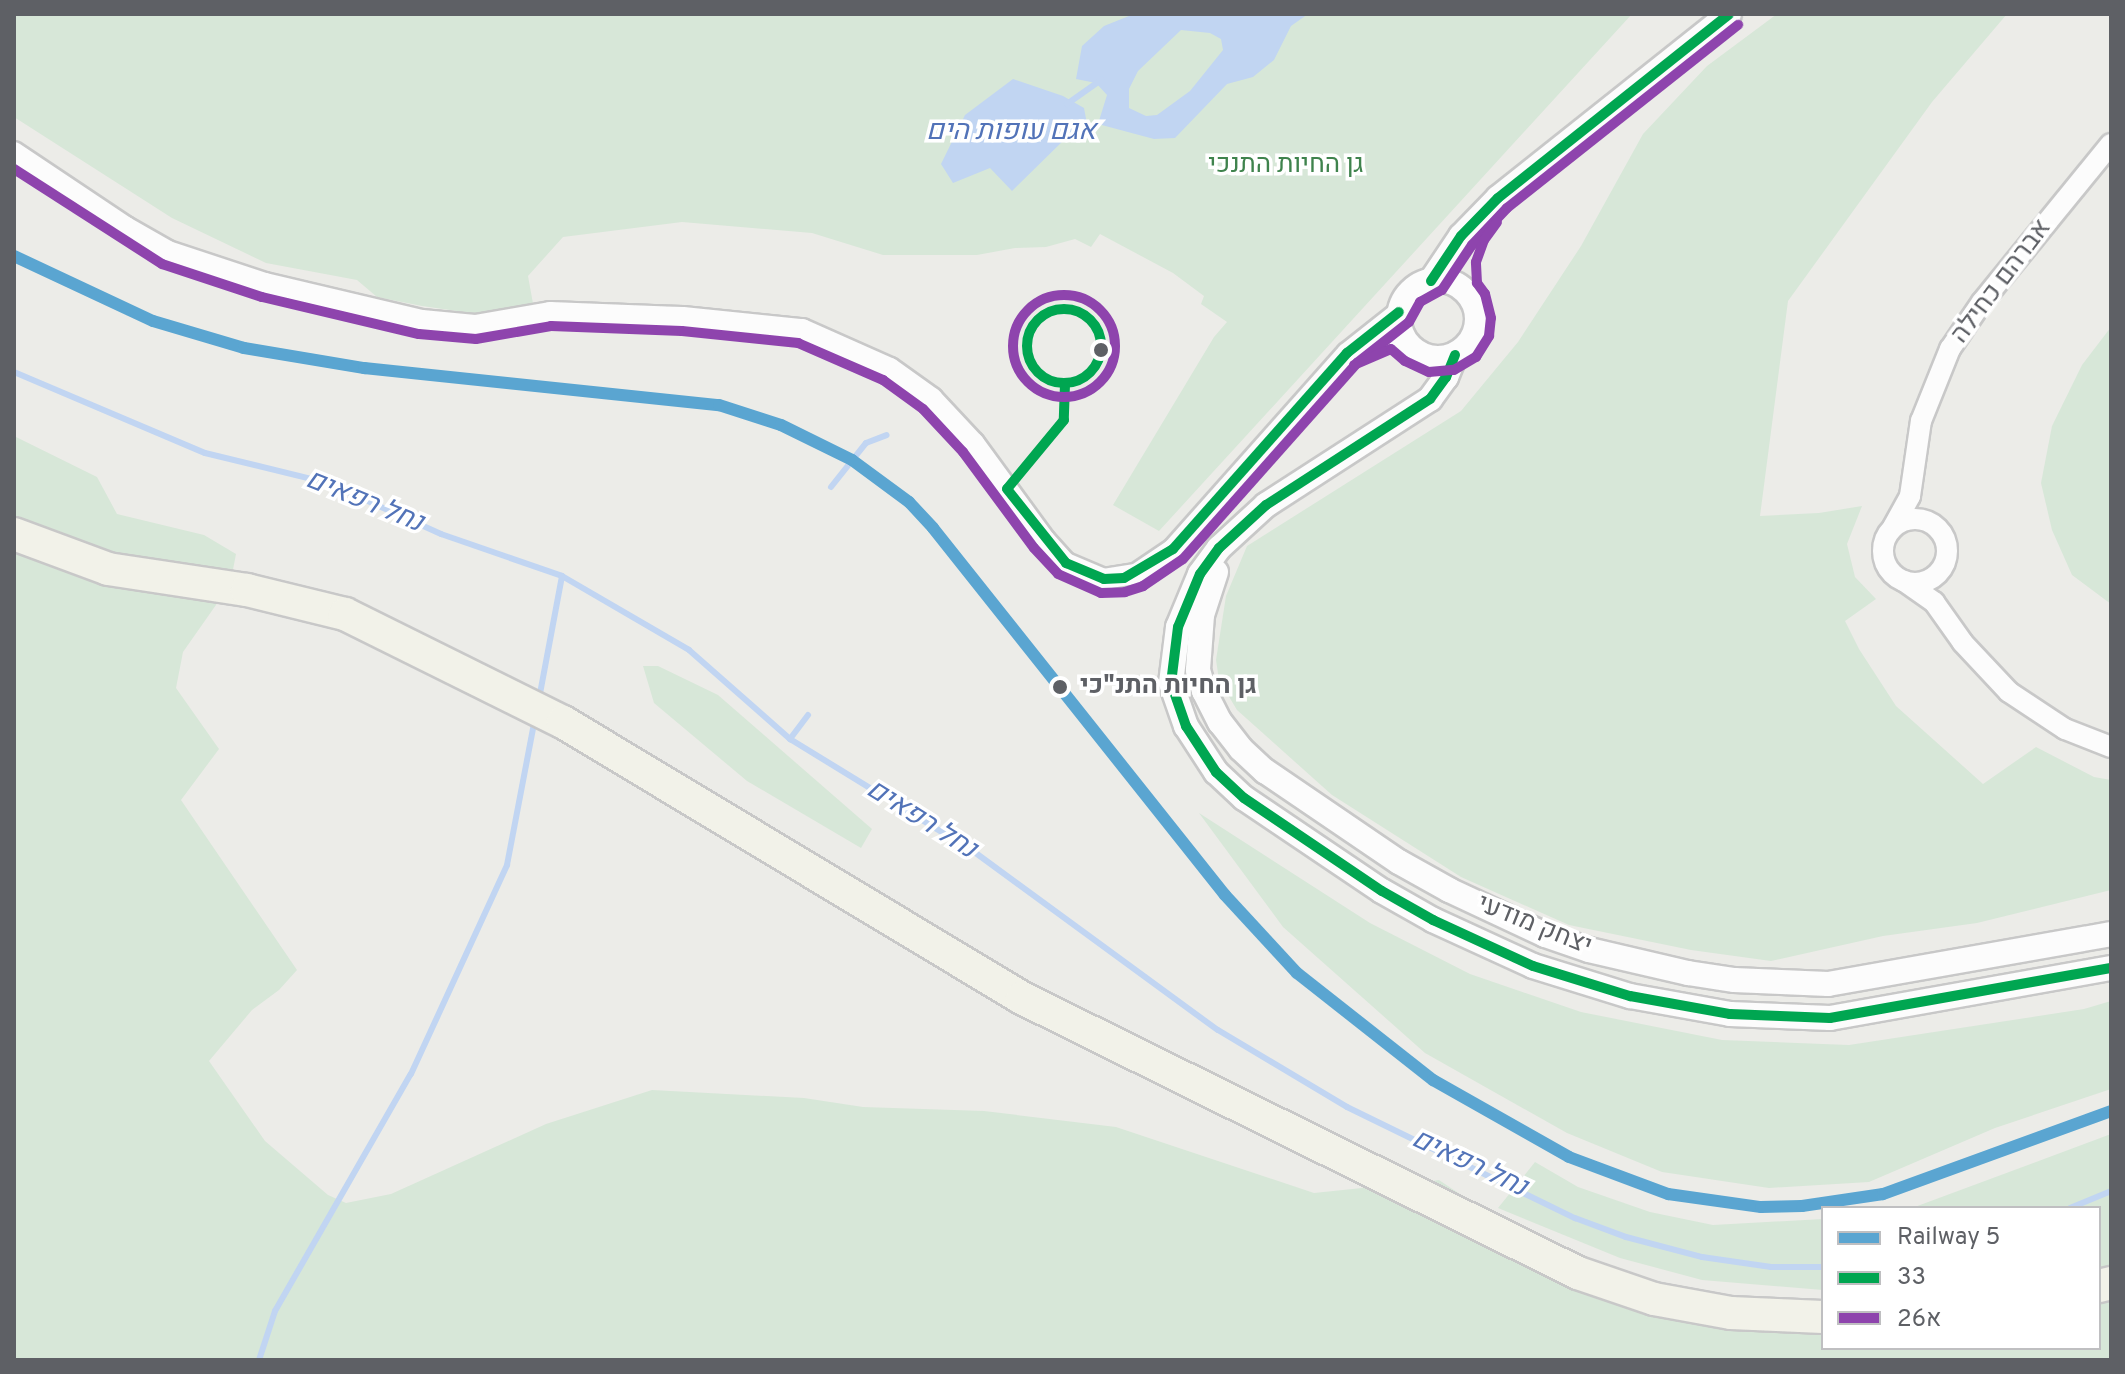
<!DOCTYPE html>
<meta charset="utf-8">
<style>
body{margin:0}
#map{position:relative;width:2125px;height:1374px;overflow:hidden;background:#ecece8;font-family:Overpass,Heebo,sans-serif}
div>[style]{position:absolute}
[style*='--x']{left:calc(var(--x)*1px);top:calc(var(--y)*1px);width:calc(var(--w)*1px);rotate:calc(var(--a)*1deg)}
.green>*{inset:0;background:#d7e7d8}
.water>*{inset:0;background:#c1d5f2}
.stream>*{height:6px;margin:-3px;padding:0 3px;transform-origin:3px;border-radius:3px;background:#c1d5f2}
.roads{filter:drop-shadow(2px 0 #c8c8c8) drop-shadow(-2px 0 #c8c8c8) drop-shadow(0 2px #c8c8c8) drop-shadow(0 -2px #c8c8c8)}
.minor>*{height:20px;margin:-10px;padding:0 10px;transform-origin:10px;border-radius:10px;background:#fcfcfc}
.minor>.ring{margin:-10px;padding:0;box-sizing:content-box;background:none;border:20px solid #fcfcfc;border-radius:50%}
.tertiary>*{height:24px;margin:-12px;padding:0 12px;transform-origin:12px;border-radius:12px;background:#fcfcfc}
.tertiary>.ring{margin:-12px;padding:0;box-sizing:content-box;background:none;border:24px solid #fcfcfc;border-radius:50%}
.primary>*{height:32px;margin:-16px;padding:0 16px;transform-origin:16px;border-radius:16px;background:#f2f2e9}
.bus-1>*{height:10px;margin:-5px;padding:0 5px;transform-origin:5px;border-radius:5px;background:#00a651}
.bus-1>.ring{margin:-5px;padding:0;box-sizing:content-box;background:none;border:10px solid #00a651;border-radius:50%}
.bus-2>*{height:10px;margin:-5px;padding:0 5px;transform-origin:5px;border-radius:5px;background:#8e44ad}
.bus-2>.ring{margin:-5px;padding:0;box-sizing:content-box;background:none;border:10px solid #8e44ad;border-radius:50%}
.rail-1>*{height:12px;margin:-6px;padding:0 6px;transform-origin:6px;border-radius:6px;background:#5aa5d1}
.dots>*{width:22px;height:22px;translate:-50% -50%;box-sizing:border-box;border:4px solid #fff;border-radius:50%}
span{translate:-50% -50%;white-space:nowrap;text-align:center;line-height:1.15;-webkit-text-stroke:7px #fff;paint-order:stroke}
.park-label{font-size:26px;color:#3f834d}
.street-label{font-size:26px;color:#5e6065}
.stop-label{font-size:26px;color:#5e6065;font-weight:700}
.left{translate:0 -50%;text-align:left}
.water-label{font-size:28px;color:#5273b8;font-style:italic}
.frame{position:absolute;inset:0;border:16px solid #5e6065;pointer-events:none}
.legend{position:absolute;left:1821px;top:1206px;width:280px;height:144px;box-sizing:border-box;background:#fff;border:2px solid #bfbfc1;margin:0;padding:10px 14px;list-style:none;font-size:24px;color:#5e6065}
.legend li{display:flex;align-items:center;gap:16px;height:40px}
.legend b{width:40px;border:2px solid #bfbfc1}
</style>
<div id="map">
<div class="green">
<div style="clip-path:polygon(14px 14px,1632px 14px,1159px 531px,1113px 505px,1214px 337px,1227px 322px,1201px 304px,1204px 296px,1173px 273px,1100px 234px,1091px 247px,1075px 239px,1046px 247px,1015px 248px,977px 255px,883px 255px,812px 233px,682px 222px,563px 237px,528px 276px,534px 309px,478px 314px,422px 306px,377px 297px,357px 280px,266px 263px,172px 218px,14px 117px)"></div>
<div style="clip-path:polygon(1777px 14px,2007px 14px,1932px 102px,1788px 301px,1760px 516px,1819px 513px,1862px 506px,1847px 544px,1855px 577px,1876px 599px,1845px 621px,1859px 649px,1896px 706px,1983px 784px,2036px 747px,2094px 777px,2111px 780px,2111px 890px,1977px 923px,1883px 936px,1771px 961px,1691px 950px,1569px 925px,1461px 877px,1332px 795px,1237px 710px,1219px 680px,1216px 660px,1226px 596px,1247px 546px,1461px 411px,1518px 342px,1581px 246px,1643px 134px,1707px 66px)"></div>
<div style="clip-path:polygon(2111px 327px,2111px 604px,2072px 575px,2052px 530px,2041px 483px,2052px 426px,2082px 365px)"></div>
<div style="clip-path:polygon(14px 436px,97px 477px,117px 514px,204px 535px,236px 554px,230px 585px,183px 652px,176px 688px,219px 749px,181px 800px,297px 970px,279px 990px,252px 1010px,209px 1061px,265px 1141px,328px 1195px,346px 1203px,391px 1194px,546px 1124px,652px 1090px,804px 1098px,863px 1107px,984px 1111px,1116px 1127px,1314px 1193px,1362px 1188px,1392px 1170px,1418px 1183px,1439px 1180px,1506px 1225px,1668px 1299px,1823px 1321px,1823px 1348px,2099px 1348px,2099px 1295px,2111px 1293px,2111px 1360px,14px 1360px)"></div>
<div style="clip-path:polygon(643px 666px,658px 666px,718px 695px,872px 829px,861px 848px,747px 781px,654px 703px)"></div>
<div style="clip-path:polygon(1199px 813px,1370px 923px,1470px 974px,1581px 1012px,1722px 1040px,1849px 1045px,2084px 1009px,2111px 1001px,2111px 1089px,1995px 1128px,1869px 1182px,1769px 1188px,1662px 1172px,1567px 1133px,1425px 1053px,1283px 927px)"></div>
<div style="clip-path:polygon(2111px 1134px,2111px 1273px,2099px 1277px,2099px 1208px,1912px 1208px)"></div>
<div style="clip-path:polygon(1535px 1162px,1578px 1187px,1650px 1212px,1713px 1225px,1823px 1219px,1823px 1290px,1702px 1280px,1620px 1258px,1498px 1208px)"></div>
</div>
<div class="water">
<div style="clip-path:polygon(evenodd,1134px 14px,1308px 14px,1291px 26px,1274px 60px,1253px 77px,1227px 84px,1175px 138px,1154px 139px,1098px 124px,1107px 95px,1096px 83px,1076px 79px,1082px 46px,1104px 26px,1134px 14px,1181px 30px,1210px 33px,1221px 39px,1223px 50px,1190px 91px,1157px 115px,1146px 116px,1129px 108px,1129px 89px,1138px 71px,1181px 30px)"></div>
<div style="clip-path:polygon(1013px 79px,1063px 96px,1084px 108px,1088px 129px,1067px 137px,1012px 191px,990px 168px,953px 183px,941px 164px,965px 115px)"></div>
</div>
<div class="stream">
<div style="--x:1067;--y:104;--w:42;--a:-35.2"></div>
<div style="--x:14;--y:372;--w:207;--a:23"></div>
<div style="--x:205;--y:453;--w:127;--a:13.7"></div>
<div style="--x:328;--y:483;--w:124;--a:24.3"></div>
<div style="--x:441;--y:534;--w:128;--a:19.1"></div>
<div style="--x:562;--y:576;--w:147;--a:30.2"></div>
<div style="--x:689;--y:650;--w:135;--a:41.4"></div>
<div style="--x:790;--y:739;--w:215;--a:31.5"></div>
<div style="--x:973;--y:851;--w:303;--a:36.2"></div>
<div style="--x:1218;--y:1030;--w:150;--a:30.8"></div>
<div style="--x:1347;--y:1107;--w:254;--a:26"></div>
<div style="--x:1575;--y:1218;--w:54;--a:20.4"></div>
<div style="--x:1626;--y:1237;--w:79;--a:14.7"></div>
<div style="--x:1702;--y:1257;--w:70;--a:8.2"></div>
<div style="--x:1771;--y:1267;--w:52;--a:0"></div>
<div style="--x:831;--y:487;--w:56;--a:-51.5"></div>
<div style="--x:866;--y:443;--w:22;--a:-21"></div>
<div style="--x:539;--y:699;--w:125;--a:-79.4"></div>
<div style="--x:790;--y:739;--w:30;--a:-53"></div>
<div style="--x:2070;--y:1208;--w:44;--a:-22.5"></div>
<div style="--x:259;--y:1360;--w:52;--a:-71.9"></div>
<div style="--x:275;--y:1311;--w:273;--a:-60.2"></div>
<div style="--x:411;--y:1074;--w:230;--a:-65.3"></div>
<div style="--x:507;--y:865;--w:150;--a:-79.2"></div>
</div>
<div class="roads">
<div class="minor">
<div style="--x:14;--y:152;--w:135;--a:33.8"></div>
<div style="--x:126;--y:227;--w:48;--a:29.7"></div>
<div style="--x:168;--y:251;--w:102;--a:18.3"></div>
<div style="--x:265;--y:283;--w:161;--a:13.3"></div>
<div style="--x:422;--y:320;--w:53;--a:5.4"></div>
<div style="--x:475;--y:325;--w:76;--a:-9.8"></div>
<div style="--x:550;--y:312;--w:133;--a:2.2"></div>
<div style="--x:683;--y:317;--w:120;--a:5.8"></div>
<div style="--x:802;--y:329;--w:96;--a:23.9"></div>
<div style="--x:890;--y:368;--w:52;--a:35.5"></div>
<div style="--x:932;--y:398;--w:62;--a:47"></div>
<div style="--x:974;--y:443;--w:120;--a:53.8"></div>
<div style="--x:1045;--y:540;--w:31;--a:48"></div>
<div style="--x:1066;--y:563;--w:41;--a:22.8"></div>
<div style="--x:1104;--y:579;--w:32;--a:-9"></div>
<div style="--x:1136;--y:574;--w:45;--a:-34"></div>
<div style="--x:1173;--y:549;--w:262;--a:-48.4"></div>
<div style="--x:1347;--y:353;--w:66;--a:-38.3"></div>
<div style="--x:1363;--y:343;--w:40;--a:-10"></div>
<div class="ring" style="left:1883px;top:519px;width:44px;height:44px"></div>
<div style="--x:1893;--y:527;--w:35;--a:-61"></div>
<div style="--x:1910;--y:496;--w:76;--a:-81.7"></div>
<div style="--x:1921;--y:421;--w:78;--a:-68.1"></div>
<div style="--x:1950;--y:349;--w:57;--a:-55.8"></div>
<div style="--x:1982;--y:302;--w:204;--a:-50.8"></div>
<div style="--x:1904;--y:581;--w:37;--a:35"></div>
<div style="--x:1934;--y:602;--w:50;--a:54.7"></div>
<div style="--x:1963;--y:643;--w:67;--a:46.8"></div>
<div style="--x:2009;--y:692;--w:67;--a:33.5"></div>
<div style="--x:2065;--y:729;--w:49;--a:21.4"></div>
</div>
<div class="tertiary">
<div class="ring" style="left:1399px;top:280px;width:54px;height:54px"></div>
<div style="--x:1431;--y:281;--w:54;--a:-56.3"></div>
<div style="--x:1461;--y:236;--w:53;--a:-45.8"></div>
<div style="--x:1498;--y:198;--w:295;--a:-38.5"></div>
<div style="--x:1455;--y:355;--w:24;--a:112"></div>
<div style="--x:1446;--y:377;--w:27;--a:126"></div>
<div style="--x:1430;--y:399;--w:195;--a:147.1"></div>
<div style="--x:1266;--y:505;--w:64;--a:137.5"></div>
<div style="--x:1219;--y:548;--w:32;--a:126"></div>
<div style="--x:1200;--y:574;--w:57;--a:112.5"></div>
<div style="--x:1178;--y:627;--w:56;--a:97.1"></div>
<div style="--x:1171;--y:683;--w:46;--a:70.8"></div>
<div style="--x:1186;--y:726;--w:55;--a:56.9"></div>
<div style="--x:1216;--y:772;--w:38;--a:43"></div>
<div style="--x:1244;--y:798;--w:166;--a:34"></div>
<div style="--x:1382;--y:891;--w:59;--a:29.6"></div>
<div style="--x:1433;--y:920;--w:110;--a:24.7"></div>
<div style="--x:1533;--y:966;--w:102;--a:17.2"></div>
<div style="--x:1630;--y:996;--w:102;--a:10.2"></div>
<div style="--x:1730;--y:1014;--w:100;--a:2.3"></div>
<div style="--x:1830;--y:1018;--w:285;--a:-10.1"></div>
<div style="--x:1216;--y:572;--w:45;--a:108"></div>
<div style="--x:1202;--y:615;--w:55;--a:94.2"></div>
<div style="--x:1198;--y:670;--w:22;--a:74"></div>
<div style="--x:1204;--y:691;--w:35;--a:63"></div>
<div style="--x:1220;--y:722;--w:34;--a:52"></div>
<div style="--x:1241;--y:749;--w:33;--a:43"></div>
<div style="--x:1265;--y:771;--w:162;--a:34.2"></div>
<div style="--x:1399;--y:862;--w:57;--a:29.2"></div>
<div style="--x:1449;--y:890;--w:106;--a:25.1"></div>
<div style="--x:1545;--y:935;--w:46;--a:18.8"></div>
<div style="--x:1589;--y:950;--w:102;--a:13.1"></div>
<div style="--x:1688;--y:973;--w:47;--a:8.7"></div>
<div style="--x:1734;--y:980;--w:94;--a:2.4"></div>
<div style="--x:1828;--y:984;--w:287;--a:-10"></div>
</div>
<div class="primary">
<div style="--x:14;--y:534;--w:100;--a:20.4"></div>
<div style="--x:108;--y:569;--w:141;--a:8.6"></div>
<div style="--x:247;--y:590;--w:101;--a:13.8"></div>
<div style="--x:345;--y:614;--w:243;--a:26.4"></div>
<div style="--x:563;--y:722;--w:536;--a:31.02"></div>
<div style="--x:1022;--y:998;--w:620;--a:26.32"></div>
<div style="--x:1578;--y:1273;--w:80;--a:18.9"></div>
<div style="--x:1654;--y:1299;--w:78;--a:10.3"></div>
<div style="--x:1731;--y:1313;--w:92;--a:2.5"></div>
<div style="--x:2099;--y:1286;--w:12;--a:-14"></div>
</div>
</div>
<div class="bus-1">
<div style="--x:1431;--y:281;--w:54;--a:-56.3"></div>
<div style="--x:1461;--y:236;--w:53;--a:-45.8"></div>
<div style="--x:1498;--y:198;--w:295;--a:-38.5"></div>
<div class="ring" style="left:1027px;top:309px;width:64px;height:64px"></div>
<div style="--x:1455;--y:355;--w:24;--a:112"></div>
<div style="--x:1446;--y:377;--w:27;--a:126"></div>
<div style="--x:1430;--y:399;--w:195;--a:147.1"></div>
<div style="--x:1266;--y:505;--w:64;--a:137.5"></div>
<div style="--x:1219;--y:548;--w:32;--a:126"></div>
<div style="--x:1200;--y:574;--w:57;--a:112.5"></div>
<div style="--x:1178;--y:627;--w:56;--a:97.1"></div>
<div style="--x:1171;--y:683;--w:46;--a:70.8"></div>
<div style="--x:1186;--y:726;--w:55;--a:56.9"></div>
<div style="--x:1216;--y:772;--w:38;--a:43"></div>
<div style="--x:1244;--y:798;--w:166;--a:34"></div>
<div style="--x:1382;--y:891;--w:59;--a:29.6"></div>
<div style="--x:1433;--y:920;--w:110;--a:24.7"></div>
<div style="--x:1533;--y:966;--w:102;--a:17.2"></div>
<div style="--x:1630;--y:996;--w:102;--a:10.2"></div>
<div style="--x:1730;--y:1014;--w:100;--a:2.3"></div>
<div style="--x:1830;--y:1018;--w:285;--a:-10.1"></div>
<div style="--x:1065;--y:384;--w:36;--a:92"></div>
<div style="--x:1064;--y:420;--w:89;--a:129.6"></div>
<div style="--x:1007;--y:489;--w:95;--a:51.4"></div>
<div style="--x:1066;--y:563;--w:41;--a:22.8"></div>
<div style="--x:1104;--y:579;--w:20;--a:-3"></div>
<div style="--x:1124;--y:578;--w:57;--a:-30.6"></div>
<div style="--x:1173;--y:549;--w:262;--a:-48.4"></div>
<div style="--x:1347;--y:353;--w:66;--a:-38.3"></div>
</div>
<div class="bus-2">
<div style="--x:14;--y:169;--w:176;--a:32.7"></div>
<div style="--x:162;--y:264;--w:105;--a:18.3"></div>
<div style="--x:262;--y:297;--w:161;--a:13.3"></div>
<div style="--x:419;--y:334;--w:57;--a:5"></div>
<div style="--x:476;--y:339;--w:76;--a:-9.8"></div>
<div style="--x:551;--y:326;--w:131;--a:2.2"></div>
<div style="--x:682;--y:331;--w:117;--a:5.9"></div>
<div style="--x:798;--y:343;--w:93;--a:23.5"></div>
<div style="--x:883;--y:380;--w:49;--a:35.9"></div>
<div style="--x:923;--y:409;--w:59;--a:47.1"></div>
<div style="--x:963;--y:452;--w:119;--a:53.5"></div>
<div style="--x:1034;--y:548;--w:35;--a:47"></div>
<div style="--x:1058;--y:574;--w:47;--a:23.8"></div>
<div style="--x:1101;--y:593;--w:24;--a:-2"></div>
<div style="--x:1125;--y:592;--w:19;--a:-18"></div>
<div style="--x:1143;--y:586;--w:48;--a:-34"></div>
<div style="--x:1183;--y:559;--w:262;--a:-48.4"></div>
<div style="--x:1357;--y:363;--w:66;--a:-38.3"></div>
<div style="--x:1409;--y:322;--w:23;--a:-61"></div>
<div style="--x:1420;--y:302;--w:25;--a:-29"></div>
<div style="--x:1442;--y:290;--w:54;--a:-56.3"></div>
<div style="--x:1472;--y:245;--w:51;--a:-46.6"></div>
<div style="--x:1507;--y:208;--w:295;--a:-38.4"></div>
<div class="ring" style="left:1013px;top:295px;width:92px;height:92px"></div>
<div style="--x:1354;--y:365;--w:40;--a:-23.4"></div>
<div style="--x:1391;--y:349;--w:18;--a:41"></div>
<div style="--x:1405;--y:361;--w:26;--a:25"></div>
<div style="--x:1429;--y:372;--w:25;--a:-5"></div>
<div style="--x:1454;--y:370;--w:26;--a:-31"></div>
<div style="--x:1476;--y:357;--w:25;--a:-58"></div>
<div style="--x:1489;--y:336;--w:18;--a:-84"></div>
<div style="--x:1491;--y:318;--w:25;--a:-104"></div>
<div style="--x:1485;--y:294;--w:14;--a:-126"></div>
<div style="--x:1477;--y:283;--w:21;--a:-93"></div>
<div style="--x:1476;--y:262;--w:23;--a:-70"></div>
<div style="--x:1484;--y:240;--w:22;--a:-54"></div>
</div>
<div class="rail-1">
<div style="--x:14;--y:256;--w:153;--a:25.1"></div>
<div style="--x:153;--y:321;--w:95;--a:16.5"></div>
<div style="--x:244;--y:348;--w:122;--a:9.5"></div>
<div style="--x:364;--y:368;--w:357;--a:6"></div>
<div style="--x:719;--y:405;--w:65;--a:17.9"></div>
<div style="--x:781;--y:425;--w:79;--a:26.2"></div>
<div style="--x:852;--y:460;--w:71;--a:36.4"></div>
<div style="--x:909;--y:502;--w:35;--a:47"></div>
<div style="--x:933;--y:528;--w:469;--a:51.5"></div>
<div style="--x:1225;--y:895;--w:106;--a:47.3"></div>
<div style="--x:1297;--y:973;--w:173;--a:38.2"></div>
<div style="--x:1433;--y:1080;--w:156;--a:29.5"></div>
<div style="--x:1569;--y:1157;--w:106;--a:20.5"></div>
<div style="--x:1668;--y:1194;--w:94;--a:8"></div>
<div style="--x:1761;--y:1207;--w:41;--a:-1.4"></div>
<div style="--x:1802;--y:1206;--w:82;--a:-8.4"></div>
<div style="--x:1883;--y:1194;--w:243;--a:-20"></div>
</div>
<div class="dots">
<div style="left:1101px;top:350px;background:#5e6065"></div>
<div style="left:1060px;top:687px;background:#5e6065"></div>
</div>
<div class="park-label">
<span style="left:1286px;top:166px">גן החיות התנכי</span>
</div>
<div class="street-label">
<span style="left:2002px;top:282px;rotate:-53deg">אברהם כחילה</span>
<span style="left:1534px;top:926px;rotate:22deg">יצחק מודעי</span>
</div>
<div class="stop-label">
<span class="left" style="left:1080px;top:687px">גן החיות התנ"כי</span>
</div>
<div class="water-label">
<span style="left:1011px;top:132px">אגם עופות הים</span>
<span style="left:364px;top:502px;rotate:22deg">נחל רפאים</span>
<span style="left:921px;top:820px;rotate:32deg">נחל רפאים</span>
<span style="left:1469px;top:1164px;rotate:25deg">נחל רפאים</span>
</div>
<div class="frame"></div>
<ul class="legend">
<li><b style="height:10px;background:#5aa5d1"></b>Railway 5</li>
<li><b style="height:10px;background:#00a651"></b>33</li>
<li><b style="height:10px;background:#8e44ad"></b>26א</li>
</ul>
</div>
